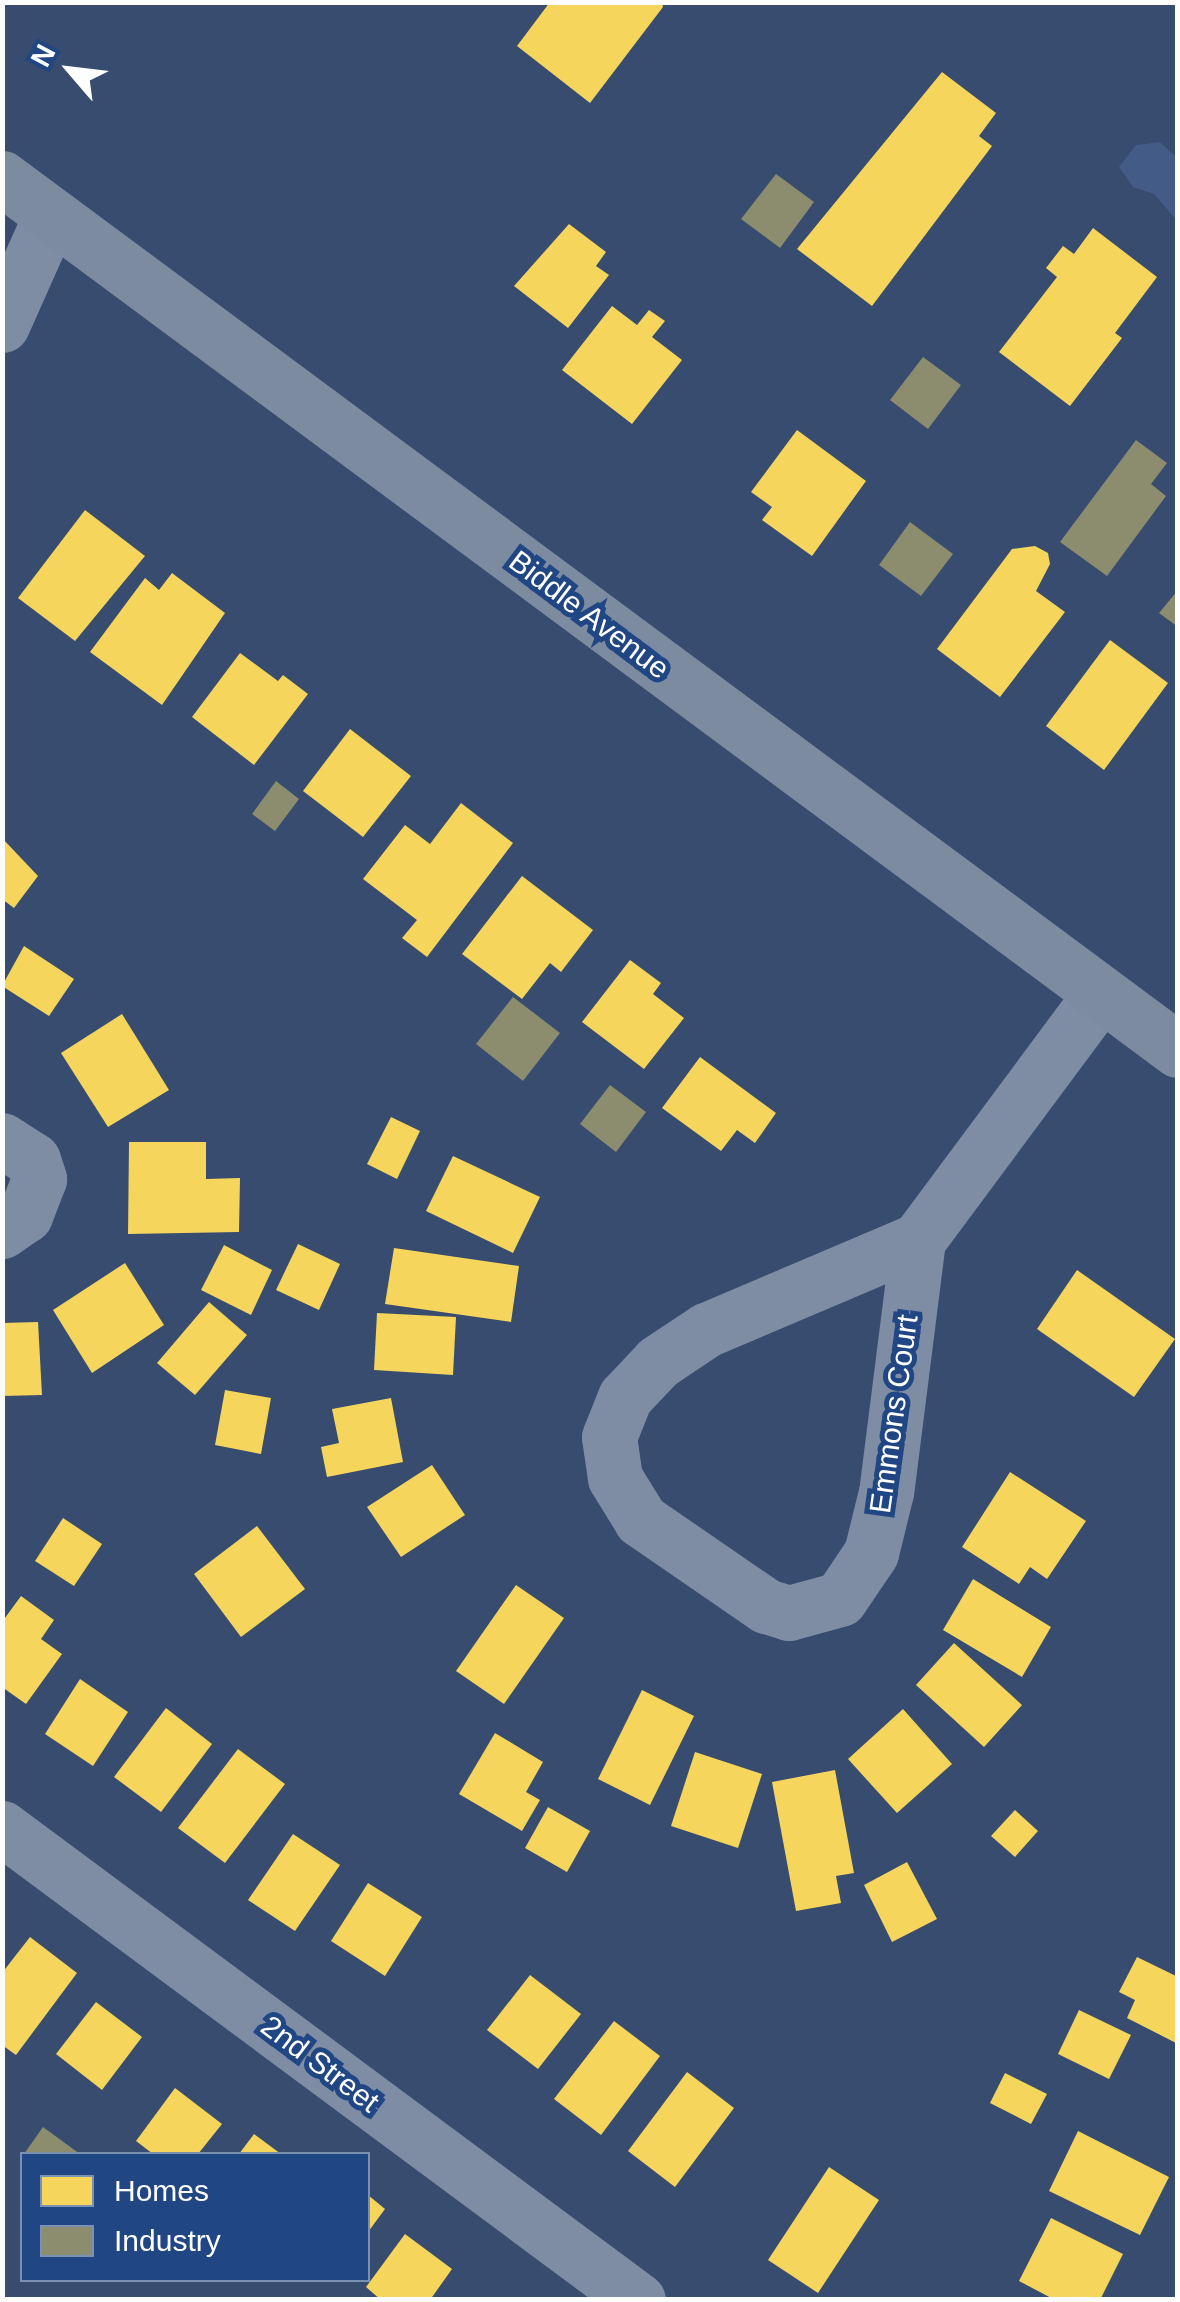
<!DOCTYPE html>
<style>
body{margin:0}
#map{position:relative;width:1180px;height:2302px;overflow:hidden;background:#374c6e;font-family:Helvetica,sans-serif}
div>[style]{position:absolute}
[style*='--x']{left:calc(var(--x)*1px);top:calc(var(--y)*1px);width:calc(var(--w)*1px);rotate:calc(var(--a)*1deg)}
.water>*{inset:0;background:#425b87}
.homes>*{inset:0;background:#f6d55c}
.industry>*{inset:0;background:#8c8c6e}
.minor>*{height:55px;margin:-27.5px;padding:0 27.5px;transform-origin:27.5px;border-radius:27.5px;background:#7e8da4}
.major>*{height:55px;margin:-27.5px;padding:0 27.5px;transform-origin:27.5px;border-radius:27.5px;background:#7d8ba1}
span{translate:-50% -50%;white-space:nowrap;text-align:center;line-height:1.15;-webkit-text-stroke:10px #214684;paint-order:stroke}
.street-label{font-size:30px;color:#fff}
.frame{position:absolute;inset:0;border:5px solid #fff;pointer-events:none}
.legend{position:absolute;left:20px;top:2152px;width:350px;height:130px;box-sizing:border-box;background:#214684;border:2px solid #7a90b5;margin:0;padding:12px 18px;list-style:none;font-size:30px;color:#fff}
.legend li{display:flex;align-items:center;gap:20px;height:50px}
.legend b{width:50px;border:2px solid #7a90b5}
.north{position:absolute;left:20px;top:20px;width:100px;height:100px;-webkit-text-stroke:8px #214684;paint-order:stroke;rotate:298deg;font-size:28px;font-weight:700;line-height:40px;text-align:center;color:#fff}
.north::after{content:'';display:block;margin:auto;width:35px;height:45px;background:#fff;clip-path:polygon(50% 0,100% 100%,50% 72%,0 100%)}
</style>
<div id="map">
<div class="water">
<div style="clip-path:polygon(1160px 142px,1177px 158px,1177px 221px,1154px 194px,1133px 187px,1119px 167px,1136px 145px)"></div>
</div>
<div class="homes">
<div style="clip-path:polygon(550px 2px,662px 2px,663px 7px,590px 103px,517px 46px)"></div>
<div style="clip-path:polygon(942px 72px,996px 113px,979px 136px,992px 146px,872px 306px,797px 249px)"></div>
<div style="clip-path:polygon(569px 224px,606px 252px,596px 266px,609px 275px,568px 328px,514px 286px)"></div>
<div style="clip-path:polygon(1093px 228px,1157px 277px,1115px 333px,1122px 338px,1070px 406px,999px 352px,1057px 277px,1046px 268px,1063px 246px,1074px 254px)"></div>
<div style="clip-path:polygon(612px 306px,637px 325px,649px 310px,665px 321px,652px 337px,682px 360px,632px 424px,562px 370px)"></div>
<div style="clip-path:polygon(797px 430px,866px 481px,812px 556px,762px 520px,772px 507px,751px 492px)"></div>
<div style="clip-path:polygon(85px 510px,145px 556px,75px 641px,18px 598px)"></div>
<div style="clip-path:polygon(1035px 546px,1048px 553px,1050px 564px,1036px 591px,1065px 612px,1000px 697px,937px 649px,1012px 549px)"></div>
<div style="clip-path:polygon(172px 573px,225px 613px,162px 705px,90px 652px,145px 578px,159px 590px)"></div>
<div style="clip-path:polygon(1110px 640px,1168px 683px,1104px 770px,1046px 726px)"></div>
<div style="clip-path:polygon(240px 653px,278px 681px,283px 675px,308px 694px,254px 765px,192px 717px)"></div>
<div style="clip-path:polygon(350px 729px,411px 776px,363px 837px,303px 791px)"></div>
<div style="clip-path:polygon(461px 803px,513px 843px,427px 957px,402px 938px,417px 920px,363px 879px,405px 825px,430px 844px)"></div>
<div style="clip-path:polygon(2px 838px,38px 876px,14px 908px,2px 899px)"></div>
<div style="clip-path:polygon(522px 876px,593px 930px,561px 972px,550px 963px,522px 999px,462px 954px)"></div>
<div style="clip-path:polygon(24px 946px,74px 979px,49px 1016px,2px 986px)"></div>
<div style="clip-path:polygon(630px 960px,661px 983px,653px 994px,684px 1018px,644px 1069px,582px 1022px)"></div>
<div style="clip-path:polygon(122px 1014px,169px 1090px,108px 1127px,61px 1053px)"></div>
<div style="clip-path:polygon(700px 1057px,776px 1113px,755px 1143px,737px 1130px,721px 1151px,662px 1108px)"></div>
<div style="clip-path:polygon(391px 1117px,420px 1131px,397px 1179px,367px 1164px)"></div>
<div style="clip-path:polygon(129px 1142px,206px 1142px,206px 1179px,240px 1178px,239px 1232px,128px 1234px)"></div>
<div style="clip-path:polygon(453px 1156px,540px 1197px,513px 1253px,426px 1211px)"></div>
<div style="clip-path:polygon(298px 1244px,340px 1264px,319px 1310px,276px 1290px)"></div>
<div style="clip-path:polygon(224px 1245px,272px 1270px,251px 1315px,201px 1290px)"></div>
<div style="clip-path:polygon(394px 1248px,519px 1266px,511px 1322px,385px 1304px)"></div>
<div style="clip-path:polygon(125px 1263px,164px 1325px,92px 1373px,53px 1310px)"></div>
<div style="clip-path:polygon(1077px 1270px,1175px 1339px,1134px 1397px,1037px 1329px)"></div>
<div style="clip-path:polygon(209px 1302px,247px 1335px,195px 1395px,157px 1363px)"></div>
<div style="clip-path:polygon(377px 1313px,456px 1317px,453px 1375px,374px 1370px)"></div>
<div style="clip-path:polygon(38px 1322px,42px 1395px,2px 1396px,2px 1323px)"></div>
<div style="clip-path:polygon(225px 1390px,271px 1398px,261px 1454px,215px 1445px)"></div>
<div style="clip-path:polygon(391px 1398px,403px 1462px,327px 1477px,321px 1447px,339px 1443px,332px 1409px)"></div>
<div style="clip-path:polygon(432px 1465px,465px 1515px,401px 1557px,367px 1507px)"></div>
<div style="clip-path:polygon(1010px 1472px,1086px 1521px,1047px 1579px,1030px 1567px,1019px 1584px,962px 1547px)"></div>
<div style="clip-path:polygon(63px 1518px,102px 1544px,74px 1586px,35px 1561px)"></div>
<div style="clip-path:polygon(257px 1526px,305px 1589px,241px 1637px,194px 1574px)"></div>
<div style="clip-path:polygon(973px 1579px,1051px 1627px,1022px 1677px,943px 1630px)"></div>
<div style="clip-path:polygon(516px 1585px,564px 1618px,504px 1704px,456px 1671px)"></div>
<div style="clip-path:polygon(21px 1596px,54px 1620px,41px 1639px,62px 1654px,26px 1704px,2px 1687px,2px 1622px)"></div>
<div style="clip-path:polygon(954px 1643px,1022px 1705px,984px 1747px,916px 1685px)"></div>
<div style="clip-path:polygon(80px 1679px,128px 1712px,93px 1766px,45px 1734px)"></div>
<div style="clip-path:polygon(642px 1690px,694px 1716px,650px 1805px,598px 1779px)"></div>
<div style="clip-path:polygon(166px 1708px,212px 1744px,161px 1812px,114px 1777px)"></div>
<div style="clip-path:polygon(903px 1709px,952px 1764px,897px 1813px,848px 1759px)"></div>
<div style="clip-path:polygon(495px 1733px,543px 1762px,526px 1792px,540px 1800px,522px 1831px,459px 1794px)"></div>
<div style="clip-path:polygon(238px 1749px,285px 1784px,225px 1863px,178px 1828px)"></div>
<div style="clip-path:polygon(695px 1752px,762px 1774px,738px 1848px,671px 1826px)"></div>
<div style="clip-path:polygon(835px 1770px,854px 1873px,836px 1876px,841px 1903px,796px 1911px,772px 1782px)"></div>
<div style="clip-path:polygon(548px 1807px,590px 1831px,567px 1872px,525px 1848px)"></div>
<div style="clip-path:polygon(1015px 1810px,1038px 1831px,1015px 1857px,991px 1836px)"></div>
<div style="clip-path:polygon(293px 1834px,340px 1865px,295px 1931px,248px 1900px)"></div>
<div style="clip-path:polygon(907px 1862px,937px 1919px,892px 1942px,864px 1885px)"></div>
<div style="clip-path:polygon(368px 1883px,422px 1917px,385px 1976px,331px 1941px)"></div>
<div style="clip-path:polygon(30px 1937px,77px 1973px,16px 2055px,2px 2045px,2px 1973px)"></div>
<div style="clip-path:polygon(1137px 1957px,1178px 1977px,1178px 2044px,1127px 2018px,1135px 2000px,1119px 1992px)"></div>
<div style="clip-path:polygon(530px 1975px,581px 2014px,538px 2069px,487px 2030px)"></div>
<div style="clip-path:polygon(96px 2002px,142px 2037px,102px 2090px,56px 2054px)"></div>
<div style="clip-path:polygon(1079px 2010px,1131px 2035px,1109px 2079px,1058px 2054px)"></div>
<div style="clip-path:polygon(614px 2021px,660px 2056px,601px 2135px,554px 2099px)"></div>
<div style="clip-path:polygon(687px 2072px,734px 2108px,675px 2187px,628px 2151px)"></div>
<div style="clip-path:polygon(1005px 2073px,1047px 2094px,1031px 2124px,990px 2103px)"></div>
<div style="clip-path:polygon(175px 2088px,222px 2124px,198px 2154px,153px 2154px,136px 2141px)"></div>
<div style="clip-path:polygon(1078px 2131px,1169px 2177px,1140px 2235px,1049px 2191px)"></div>
<div style="clip-path:polygon(254px 2134px,281px 2154px,239px 2154px)"></div>
<div style="clip-path:polygon(829px 2167px,879px 2200px,818px 2293px,768px 2260px)"></div>
<div style="clip-path:polygon(368px 2195px,385px 2209px,368px 2232px)"></div>
<div style="clip-path:polygon(1051px 2218px,1123px 2254px,1100px 2300px,1055px 2300px,1019px 2281px)"></div>
<div style="clip-path:polygon(405px 2234px,452px 2269px,430px 2300px,381px 2300px,366px 2287px)"></div>
</div>
<div class="industry">
<div style="clip-path:polygon(776px 174px,814px 202px,780px 248px,741px 219px)"></div>
<div style="clip-path:polygon(923px 357px,961px 385px,928px 429px,890px 400px)"></div>
<div style="clip-path:polygon(1136px 440px,1167px 463px,1151px 484px,1166px 496px,1107px 576px,1060px 542px)"></div>
<div style="clip-path:polygon(910px 522px,953px 554px,921px 596px,879px 565px)"></div>
<div style="clip-path:polygon(1178px 590px,1178px 627px,1159px 613px)"></div>
<div style="clip-path:polygon(276px 781px,299px 799px,275px 831px,252px 814px)"></div>
<div style="clip-path:polygon(513px 997px,560px 1033px,523px 1081px,476px 1044px)"></div>
<div style="clip-path:polygon(610px 1085px,646px 1112px,616px 1152px,580px 1124px)"></div>
<div style="clip-path:polygon(43px 2127px,80px 2154px,24px 2154px)"></div>
</div>
<div class="minor">
<div style="--x:2;--y:325;--w:120;--a:-66"></div>
<div style="--x:2;--y:1140;--w:37;--a:33"></div>
<div style="--x:33;--y:1160;--w:20;--a:72"></div>
<div style="--x:39;--y:1179;--w:39;--a:111"></div>
<div style="--x:25;--y:1215;--w:28;--a:145"></div>
<div style="--x:918;--y:1240;--w:254;--a:97.2"></div>
<div style="--x:886;--y:1492;--w:63;--a:103.8"></div>
<div style="--x:871;--y:1553;--w:55;--a:124"></div>
<div style="--x:840;--y:1599;--w:53;--a:164.6"></div>
<div style="--x:789;--y:1613;--w:24;--a:-163"></div>
<div style="--x:766;--y:1606;--w:152;--a:-145.5"></div>
<div style="--x:641;--y:1520;--w:49;--a:-121.8"></div>
<div style="--x:615;--y:1478;--w:41;--a:-98.3"></div>
<div style="--x:609;--y:1437;--w:43;--a:-68.2"></div>
<div style="--x:625;--y:1397;--w:48;--a:-46.7"></div>
<div style="--x:658;--y:1362;--w:58;--a:-33.7"></div>
<div style="--x:706;--y:1330;--w:230;--a:-23"></div>
<div style="--x:918;--y:1240;--w:305;--a:-53.4"></div>
<div style="--x:2;--y:1828;--w:792;--a:36.58"></div>
</div>
<div class="major">
<div style="--x:2;--y:178;--w:1464;--a:36.56"></div>
</div>
<div class="street-label">
<span style="left:589px;top:615px;rotate:37deg">Biddle Avenue</span>
<span style="left:894px;top:1414px;rotate:-82deg">Emmons Court</span>
<span style="left:320px;top:2064px;rotate:37deg">2nd Street</span>
</div>
<div class="frame"></div>
<ul class="legend">
<li><b style="height:28px;background:#f6d55c"></b>Homes</li>
<li><b style="height:28px;background:#8c8c6e"></b>Industry</li>
</ul>
<div class="north">N</div>
</div>
